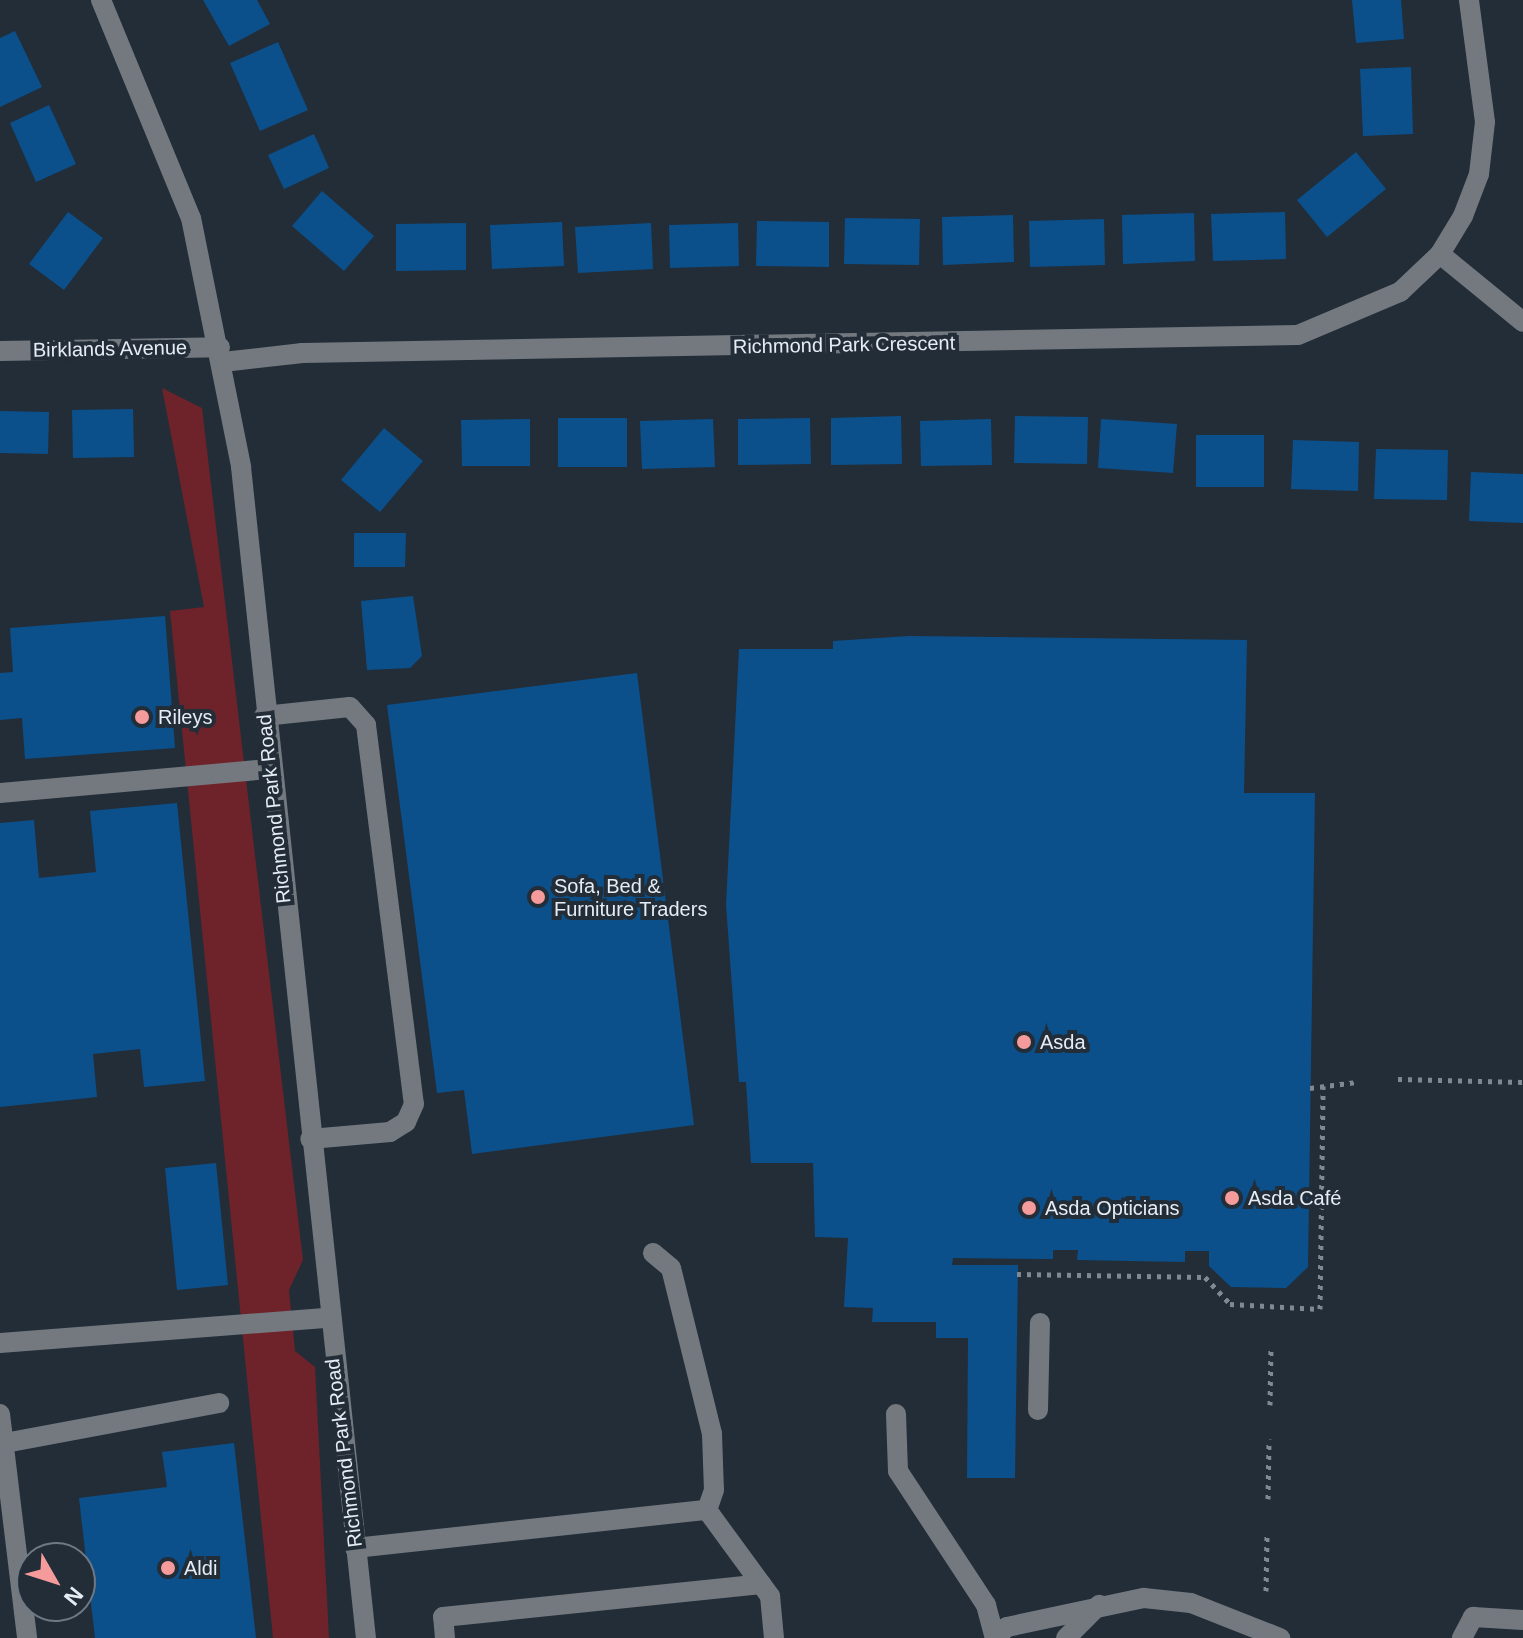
<!DOCTYPE html>
<meta charset="utf-8">
<style>
body{margin:0}
#map{position:relative;width:1523px;height:1638px;overflow:hidden;background:#222d38;font-family:Arial,sans-serif}
div>[style]{position:absolute}
[style*='--x']{left:calc(var(--x)*1px);top:calc(var(--y)*1px);width:calc(var(--w)*1px);rotate:calc(var(--a)*1deg)}
.green>*{inset:0;background:#6d2329}
.building>*{inset:0;background:#0c508b}
.path>*{height:5px;margin-top:-2.5px;transform-origin:0;background:repeating-linear-gradient(90deg,#808993 0 4px,transparent 0 10px)}
.minor>*{height:20px;margin:-10px;padding:0 10px;transform-origin:10px;border-radius:10px;background:#73797f}
.dots>*{width:22px;height:22px;translate:-50% -50%;box-sizing:border-box;border:4px solid #222d38;border-radius:50%}
span{translate:-50% -50%;white-space:nowrap;text-align:center;line-height:1.15;-webkit-text-stroke:8px #222d38;paint-order:stroke}
.street-label{font-size:20px;color:#e5ecf4}
.poi-label{font-size:20px;color:#e5ecf4}
.left{translate:0 -50%;text-align:left}
.north{position:absolute;left:16px;top:1542px;width:80px;height:80px;box-sizing:border-box;background:#222d38;border:2px solid #707983;border-radius:50%;rotate:129deg;font-size:22px;font-weight:700;line-height:32px;text-align:center;color:#e5ecf4}
.north::after{content:'';display:block;margin:auto;width:28px;height:36px;background:#f59b9b;clip-path:polygon(50% 0,100% 100%,50% 72%,0 100%)}
</style>
<div id="map">
<div class="green">
<div style="clip-path:polygon(162px 388px,202px 408px,303px 1260px,289px 1290px,295px 1351px,315px 1367px,329px 1638px,273px 1638px,170px 611px,204px 607px)"></div>
</div>
<div class="building">
<div style="clip-path:polygon(203px 0,257px 0,270px 24px,229px 46px)"></div>
<div style="clip-path:polygon(1352px 0,1401px 0,1404px 39px,1356px 43px)"></div>
<div style="clip-path:polygon(15px 31px,42px 87px,0 107px,0 38px)"></div>
<div style="clip-path:polygon(278px 42px,308px 110px,260px 131px,230px 63px)"></div>
<div style="clip-path:polygon(1411px 67px,1413px 134px,1363px 136px,1360px 69px)"></div>
<div style="clip-path:polygon(49px 105px,76px 164px,36px 182px,10px 123px)"></div>
<div style="clip-path:polygon(314px 134px,329px 168px,284px 189px,268px 155px)"></div>
<div style="clip-path:polygon(1356px 152px,1386px 189px,1327px 237px,1297px 200px)"></div>
<div style="clip-path:polygon(322px 191px,374px 236px,344px 271px,292px 226px)"></div>
<div style="clip-path:polygon(68px 212px,103px 238px,64px 290px,29px 264px)"></div>
<div style="clip-path:polygon(1285px 212px,1286px 259px,1213px 261px,1211px 214px)"></div>
<div style="clip-path:polygon(1194px 213px,1195px 261px,1123px 264px,1122px 215px)"></div>
<div style="clip-path:polygon(1013px 215px,1014px 262px,943px 265px,942px 217px)"></div>
<div style="clip-path:polygon(845px 218px,920px 219px,919px 265px,844px 264px)"></div>
<div style="clip-path:polygon(1104px 219px,1105px 265px,1030px 267px,1029px 221px)"></div>
<div style="clip-path:polygon(757px 221px,829px 222px,829px 267px,756px 266px)"></div>
<div style="clip-path:polygon(562px 222px,564px 266px,492px 269px,490px 225px)"></div>
<div style="clip-path:polygon(466px 223px,466px 270px,396px 271px,396px 224px)"></div>
<div style="clip-path:polygon(651px 223px,653px 269px,578px 273px,575px 227px)"></div>
<div style="clip-path:polygon(738px 223px,739px 266px,670px 268px,669px 225px)"></div>
<div style="clip-path:polygon(133px 409px,134px 457px,73px 458px,72px 410px)"></div>
<div style="clip-path:polygon(0 411px,49px 412px,48px 454px,0 453px)"></div>
<div style="clip-path:polygon(901px 416px,902px 464px,831px 465px,831px 418px)"></div>
<div style="clip-path:polygon(1015px 416px,1088px 417px,1087px 464px,1014px 463px)"></div>
<div style="clip-path:polygon(558px 418px,627px 418px,627px 467px,558px 467px)"></div>
<div style="clip-path:polygon(810px 418px,811px 464px,738px 465px,738px 419px)"></div>
<div style="clip-path:polygon(530px 419px,530px 466px,462px 466px,461px 420px)"></div>
<div style="clip-path:polygon(713px 419px,715px 467px,642px 469px,640px 421px)"></div>
<div style="clip-path:polygon(991px 419px,992px 465px,921px 466px,920px 421px)"></div>
<div style="clip-path:polygon(1101px 419px,1177px 424px,1173px 473px,1098px 468px)"></div>
<div style="clip-path:polygon(384px 428px,423px 461px,380px 512px,341px 480px)"></div>
<div style="clip-path:polygon(1196px 435px,1264px 435px,1264px 487px,1196px 487px)"></div>
<div style="clip-path:polygon(1293px 440px,1359px 442px,1358px 491px,1291px 489px)"></div>
<div style="clip-path:polygon(1376px 449px,1448px 450px,1447px 500px,1374px 499px)"></div>
<div style="clip-path:polygon(1471px 472px,1523px 474px,1523px 523px,1469px 521px)"></div>
<div style="clip-path:polygon(354px 533px,406px 533px,405px 567px,354px 567px)"></div>
<div style="clip-path:polygon(413px 596px,422px 656px,410px 668px,367px 670px,361px 601px)"></div>
<div style="clip-path:polygon(165px 616px,175px 748px,25px 759px,22px 718px,0 720px,0 673px,13px 672px,10px 628px)"></div>
<div style="clip-path:polygon(909px 636px,1247px 640px,1244px 793px,1315px 793px,1308px 1267px,1286px 1288px,1231px 1287px,1209px 1266px,1209px 1251px,1185px 1251px,1185px 1262px,1077px 1260px,1078px 1250px,1053px 1250px,1053px 1259px,953px 1258px,952px 1265px,1018px 1265px,1015px 1478px,967px 1478px,968px 1338px,936px 1338px,936px 1322px,872px 1322px,873px 1308px,844px 1307px,848px 1238px,815px 1237px,813px 1163px,751px 1163px,746px 1082px,739px 1082px,726px 905px,739px 649px,833px 649px,833px 641px)"></div>
<div style="clip-path:polygon(637px 673px,694px 1125px,472px 1154px,464px 1090px,437px 1093px,387px 705px)"></div>
<div style="clip-path:polygon(177px 803px,205px 1081px,144px 1087px,140px 1049px,93px 1054px,97px 1097px,0 1107px,0 823px,34px 820px,39px 878px,96px 872px,90px 811px)"></div>
<div style="clip-path:polygon(216px 1163px,228px 1285px,177px 1290px,165px 1168px)"></div>
<div style="clip-path:polygon(234px 1443px,256px 1638px,95px 1638px,79px 1498px,167px 1487px,162px 1452px)"></div>
</div>
<div class="path">
<div style="--x:1398;--y:1079;--w:125;--a:1.4"></div>
<div style="--x:1310;--y:1088;--w:47;--a:-7.3"></div>
<div style="--x:1017;--y:1274;--w:188;--a:0.9"></div>
<div style="--x:1205;--y:1277;--w:37;--a:47"></div>
<div style="--x:1230;--y:1304;--w:90;--a:3.2"></div>
<div style="--x:1320;--y:1309;--w:223;--a:-89.2"></div>
<div style="--x:1270;--y:1405;--w:56;--a:-89"></div>
<div style="--x:1268;--y:1499;--w:60;--a:-89"></div>
<div style="--x:1266;--y:1591;--w:57;--a:-89"></div>
</div>
<div class="minor">
<div style="--x:101;--y:0;--w:236;--a:67.6"></div>
<div style="--x:191;--y:218;--w:254;--a:78.6"></div>
<div style="--x:241;--y:467;--w:1178;--a:83.91"></div>
<div style="--x:1440;--y:254;--w:107;--a:39.3"></div>
<div style="--x:0;--y:351;--w:220;--a:-1"></div>
<div style="--x:223;--y:362;--w:80;--a:-6.5"></div>
<div style="--x:302;--y:353;--w:996;--a:-1.04"></div>
<div style="--x:1298;--y:335;--w:111;--a:-22.9"></div>
<div style="--x:1400;--y:292;--w:55;--a:-43.5"></div>
<div style="--x:1440;--y:254;--w:44;--a:-58.8"></div>
<div style="--x:1463;--y:216;--w:45;--a:-69.1"></div>
<div style="--x:1479;--y:174;--w:52;--a:-83.4"></div>
<div style="--x:1485;--y:122;--w:123;--a:-97.5"></div>
<div style="--x:264;--y:716;--w:86;--a:-6"></div>
<div style="--x:350;--y:707;--w:24;--a:48"></div>
<div style="--x:366;--y:725;--w:382;--a:82.8"></div>
<div style="--x:414;--y:1104;--w:20;--a:114"></div>
<div style="--x:406;--y:1122;--w:19;--a:148"></div>
<div style="--x:390;--y:1132;--w:80;--a:175"></div>
<div style="--x:0;--y:793;--w:270;--a:-5.1"></div>
<div style="--x:653;--y:1253;--w:23;--a:40"></div>
<div style="--x:671;--y:1268;--w:171;--a:76.1"></div>
<div style="--x:712;--y:1434;--w:56;--a:88"></div>
<div style="--x:714;--y:1490;--w:21;--a:109"></div>
<div style="--x:0;--y:1343;--w:329;--a:-4.4"></div>
<div style="--x:1038;--y:1410;--w:87;--a:-88.7"></div>
<div style="--x:0;--y:1414;--w:226;--a:83.1"></div>
<div style="--x:896;--y:1414;--w:57;--a:88"></div>
<div style="--x:898;--y:1471;--w:160;--a:56.7"></div>
<div style="--x:986;--y:1605;--w:34;--a:75"></div>
<div style="--x:0;--y:1444;--w:223;--a:-10.6"></div>
<div style="--x:355;--y:1548;--w:354;--a:-6.2"></div>
<div style="--x:707;--y:1510;--w:107;--a:53.8"></div>
<div style="--x:770;--y:1596;--w:42;--a:84.6"></div>
<div style="--x:445;--y:1638;--w:21;--a:-95"></div>
<div style="--x:443;--y:1617;--w:320;--a:-5.9"></div>
<div style="--x:995;--y:1638;--w:16;--a:-43"></div>
<div style="--x:1007;--y:1627;--w:140;--a:-12"></div>
<div style="--x:1144;--y:1598;--w:47;--a:6.1"></div>
<div style="--x:1191;--y:1603;--w:96;--a:21.5"></div>
<div style="--x:1066;--y:1638;--w:47;--a:-45"></div>
<div style="--x:1462;--y:1638;--w:24;--a:-62"></div>
<div style="--x:1473;--y:1617;--w:50;--a:3.4"></div>
</div>
<div class="dots">
<div style="left:142px;top:717px;background:#f59b9b"></div>
<div style="left:538px;top:897px;background:#f59b9b"></div>
<div style="left:1024px;top:1042px;background:#f59b9b"></div>
<div style="left:1232px;top:1198px;background:#f59b9b"></div>
<div style="left:1029px;top:1208px;background:#f59b9b"></div>
<div style="left:168px;top:1568px;background:#f59b9b"></div>
</div>
<div class="street-label">
<span style="left:844px;top:345px;rotate:-1deg">Richmond Park Crescent</span>
<span style="left:110px;top:349px;rotate:-1deg">Birklands Avenue</span>
<span style="left:274px;top:809px;rotate:-96deg">Richmond Park Road</span>
<span style="left:344px;top:1453px;rotate:-97deg">Richmond Park Road</span>
</div>
<div class="poi-label">
<span class="left" style="left:158px;top:717px">Rileys</span>
<span class="left" style="left:554px;top:898px">Sofa, Bed &amp;<br>Furniture Traders</span>
<span class="left" style="left:1040px;top:1042px">Asda</span>
<span class="left" style="left:1248px;top:1198px">Asda Café</span>
<span class="left" style="left:1045px;top:1208px">Asda Opticians</span>
<span class="left" style="left:184px;top:1568px">Aldi</span>
</div>
<div class="north">N</div>
</div>
